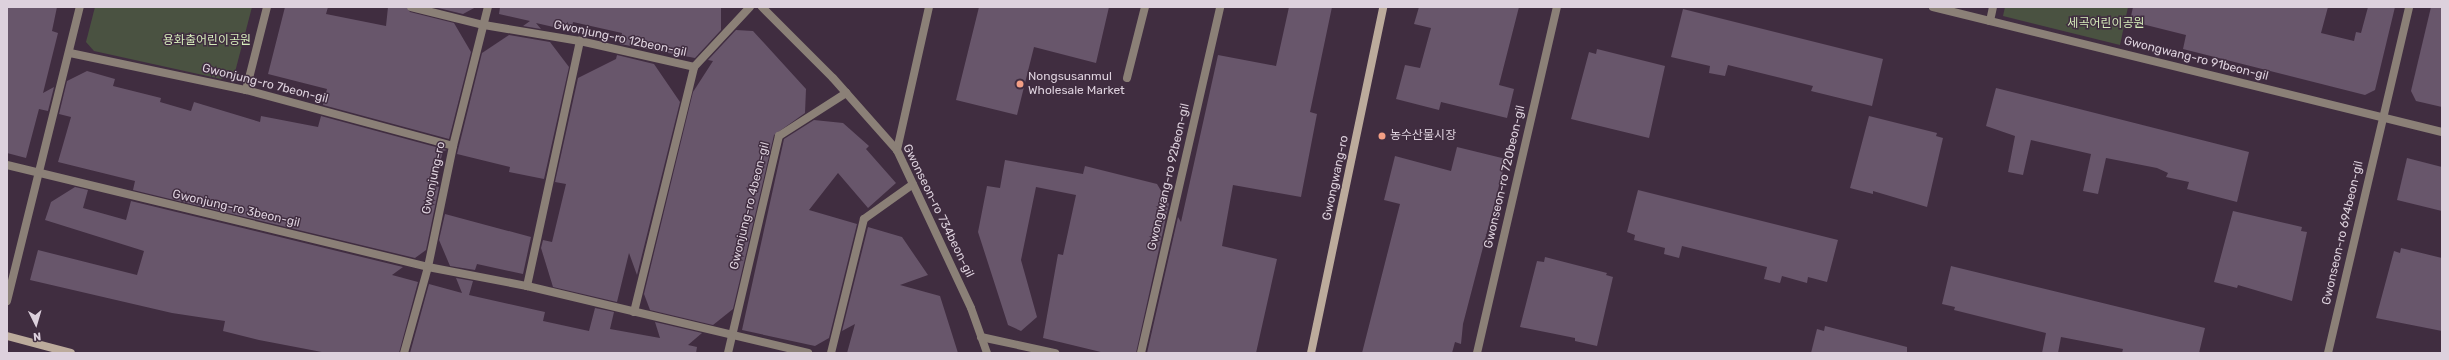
<!DOCTYPE html>
<meta charset="utf-8">
<style>
body{margin:0}
#map{position:relative;width:2449px;height:360px;overflow:hidden;background:#402d40;font-family:Rubik,"Noto Sans KR",sans-serif}
div>[style]{position:absolute}
[style*='--x']{left:calc(var(--x)*1px);top:calc(var(--y)*1px);width:calc(var(--w)*1px);rotate:calc(var(--a)*1deg)}
.green>*{inset:0;background:#4a5241}
.building>*{inset:0;background:#68566b}
.lane>*{height:8px;margin:-4px;padding:0 4px;transform-origin:4px;border-radius:4px;background:#8b8077}
.street>*{height:8px;margin:-4px;padding:0 4px;transform-origin:4px;border-radius:4px;background:#8b8077}
.secondary>*{height:8px;margin:-4px;padding:0 4px;transform-origin:4px;border-radius:4px;background:#bcab9c}
.dots>*{width:11px;height:11px;translate:-50% -50%;box-sizing:border-box;border:2px solid #402d40;border-radius:50%}
span{translate:-50% -50%;white-space:nowrap;text-align:center;line-height:1.15;-webkit-text-stroke:3px #402d40;paint-order:stroke}
.park-label{font-size:12px;color:#d5ecba}
.street-label{font-size:12px;color:#ddd1dd}
.poi-label{font-size:12px;color:#ddd1dd}
.left{translate:0 -50%;text-align:left}
.frame{position:absolute;inset:0;border:8px solid #ddd1dd;pointer-events:none}
.north{position:absolute;left:16px;top:304px;width:40px;height:40px;-webkit-text-stroke:3px #402d40;paint-order:stroke;rotate:175deg;font-size:11px;font-weight:700;line-height:16px;text-align:center;color:#ddd1dd}
.north::after{content:'';display:block;margin:auto;width:14px;height:18px;background:#ddd1dd;clip-path:polygon(50% 0,100% 100%,50% 72%,0 100%)}
</style>
<div id="map">
<div class="green">
<div style="clip-path:polygon(95px 7px,252px 7px,235px 72px,221px 79px,94px 51px,86px 42px)"></div>
<div style="clip-path:polygon(2005px 7px,2128px 7px,2120px 45px,2003px 16px)"></div>
</div>
<div class="building">
<div style="clip-path:polygon(7px 7px,57px 7px,52px 31px,58px 33px,43px 93px,54px 87px,48px 111px,39px 109px,26px 158px,7px 153px)"></div>
<div style="clip-path:polygon(285px 7px,328px 7px,326px 14px,386px 26px,388px 7px,406px 7px,410px 12px,454px 23px,471px 52px,449px 139px,323px 105px,327px 89px,268px 74px)"></div>
<div style="clip-path:polygon(434px 7px,476px 7px,463px 14px)"></div>
<div style="clip-path:polygon(500px 7px,721px 7px,721px 30px,695px 58px,620px 44px,622px 33px,573px 22px,571px 31px,536px 23px,541px 29px,523px 26px,530px 21px,499px 14px)"></div>
<div style="clip-path:polygon(979px 7px,1109px 7px,1096px 63px,1034px 47px,1017px 115px,956px 100px)"></div>
<div style="clip-path:polygon(1289px 7px,1332px 7px,1310px 112px,1317px 114px,1301px 197px,1233px 185px,1222px 246px,1277px 259px,1256px 353px,1147px 353px,1178px 217px,1181px 222px,1218px 55px,1276px 66px)"></div>
<div style="clip-path:polygon(1419px 7px,1519px 7px,1499px 85px,1514px 89px,1507px 118px,1441px 102px,1439px 110px,1396px 99px,1405px 65px,1420px 68px,1431px 28px,1414px 24px)"></div>
<div style="clip-path:polygon(2133px 7px,2328px 7px,2321px 33px,2354px 41px,2356px 32px,2361px 33px,2368px 7px,2395px 7px,2375px 90px,2365px 95px,2183px 49px,2186px 35px,2130px 21px)"></div>
<div style="clip-path:polygon(2431px 7px,2442px 7px,2442px 107px,2416px 101px,2411px 91px)"></div>
<div style="clip-path:polygon(1683px 9px,1883px 59px,1872px 106px,1811px 91px,1813px 86px,1728px 65px,1725px 76px,1709px 73px,1710px 66px,1671px 57px)"></div>
<div style="clip-path:polygon(736px 30px,753px 31px,806px 89px,805px 113px,774px 135px,733px 309px,713px 325px,650px 310px,644px 294px,693px 92px,713px 61px,708px 60px)"></div>
<div style="clip-path:polygon(509px 35px,550px 42px,569px 67px,544px 179px,509px 172px,510px 167px,457px 154px,482px 53px)"></div>
<div style="clip-path:polygon(1597px 49px,1665px 66px,1649px 138px,1571px 119px,1589px 52px,1596px 54px)"></div>
<div style="clip-path:polygon(617px 55px,654px 64px,680px 102px,637px 275px,629px 253px,617px 302px,553px 287px,541px 248px,543px 240px,552px 242px,566px 184px,555px 182px,578px 78px,616px 59px)"></div>
<div style="clip-path:polygon(87px 71px,115px 79px,113px 86px,161px 98px,160px 102px,191px 111px,194px 102px,260px 122px,261px 116px,318px 127px,321px 116px,447px 150px,443px 151px,434px 186px,439px 187px,426px 250px,415px 258px,133px 190px,135px 181px,58px 162px,71px 117px,59px 114px,67px 81px)"></div>
<div style="clip-path:polygon(1996px 88px,2249px 152px,2237px 202px,2187px 189px,2189px 182px,2166px 177px,2168px 173px,2157px 168px,2106px 158px,2098px 194px,2083px 191px,2091px 154px,2031px 140px,2023px 175px,2008px 172px,2015px 136px,1986px 126px)"></div>
<div style="clip-path:polygon(1869px 116px,1937px 133px,1936px 136px,1943px 138px,1927px 207px,1873px 191px,1873px 194px,1850px 188px)"></div>
<div style="clip-path:polygon(814px 120px,843px 123px,869px 146px,866px 149px,896px 183px,868px 208px,838px 173px,809px 210px,857px 224px,829px 338px,815px 346px,742px 330px,784px 139px)"></div>
<div style="clip-path:polygon(1457px 147px,1506px 159px,1463px 324px,1461px 344px,1455px 342px,1452px 353px,1362px 353px,1400px 204px,1384px 200px,1395px 156px,1451px 171px)"></div>
<div style="clip-path:polygon(2407px 158px,2442px 167px,2442px 211px,2397px 200px)"></div>
<div style="clip-path:polygon(1005px 160px,1083px 174px,1085px 166px,1157px 184px,1169px 204px,1136px 353px,1105px 353px,1043px 338px,1058px 254px,1063px 255px,1076px 195px,1036px 187px,1021px 260px,1037px 317px,1021px 331px,1008px 325px,978px 232px,987px 186px,1000px 188px)"></div>
<div style="clip-path:polygon(75px 187px,88px 190px,83px 208px,126px 220px,131px 201px,403px 267px,392px 275px,418px 282px,399px 353px,327px 353px,259px 340px,223px 331px,225px 321px,172px 313px,30px 280px,38px 250px,137px 275px,144px 251px,45px 220px,51px 202px)"></div>
<div style="clip-path:polygon(1638px 190px,1838px 240px,1827px 282px,1808px 277px,1807px 283px,1782px 276px,1780px 283px,1764px 279px,1767px 267px,1682px 246px,1679px 258px,1664px 254px,1665px 248px,1634px 240px,1635px 235px,1627px 232px)"></div>
<div style="clip-path:polygon(2233px 211px,2302px 227px,2301px 231px,2307px 232px,2292px 301px,2238px 285px,2237px 288px,2214px 282px)"></div>
<div style="clip-path:polygon(445px 214px,531px 237px,523px 274px,477px 264px,475px 270px,450px 266px,439px 240px)"></div>
<div style="clip-path:polygon(868px 227px,902px 237px,928px 275px,900px 285px,940px 296px,958px 353px,847px 353px,855px 324px,842px 331px)"></div>
<div style="clip-path:polygon(2401px 248px,2442px 258px,2442px 331px,2376px 318px,2394px 251px,2400px 253px)"></div>
<div style="clip-path:polygon(1545px 257px,1607px 273px,1606px 275px,1613px 277px,1597px 346px,1575px 341px,1575px 338px,1520px 327px,1537px 261px,1544px 262px)"></div>
<div style="clip-path:polygon(1951px 266px,2205px 328px,2199px 353px,2122px 353px,2123px 349px,2061px 337px,2058px 353px,2042px 353px,2046px 333px,1954px 310px,1955px 307px,1942px 304px)"></div>
<div style="clip-path:polygon(456px 278px,473px 281px,469px 295px,545px 312px,543px 321px,589px 331px,595px 308px,614px 312px,610px 329px,660px 338px,655px 322px,702px 333px,688px 345px,697px 347px,696px 353px,410px 353px,429px 284px,462px 293px)"></div>
<div style="clip-path:polygon(1825px 326px,1907px 347px,1907px 353px,1811px 353px,1817px 329px,1824px 331px)"></div>
</div>
<div class="lane">
<div style="--x:1127;--y:78;--w:73;--a:-75.8"></div>
<div style="--x:246;--y:90;--w:86;--a:-75.8"></div>
<div style="--x:897;--y:150;--w:147;--a:-77.4"></div>
</div>
<div class="street">
<div style="--x:411;--y:7;--w:75;--a:13.9"></div>
<div style="--x:484;--y:25;--w:97;--a:9.5"></div>
<div style="--x:580;--y:41;--w:117;--a:12.8"></div>
<div style="--x:694;--y:67;--w:82;--a:-47"></div>
<div style="--x:762;--y:7;--w:100;--a:45"></div>
<div style="--x:833;--y:78;--w:96;--a:48.4"></div>
<div style="--x:897;--y:150;--w:174;--a:64.9"></div>
<div style="--x:971;--y:308;--w:48;--a:70.4"></div>
<div style="--x:1933;--y:7;--w:524;--a:13.8"></div>
<div style="--x:1990;--y:21;--w:14;--a:-78"></div>
<div style="--x:70;--y:53;--w:180;--a:11.9"></div>
<div style="--x:246;--y:90;--w:214;--a:15.1"></div>
<div style="--x:7;--y:165;--w:433;--a:13.6"></div>
<div style="--x:428;--y:267;--w:101;--a:10.9"></div>
<div style="--x:527;--y:286;--w:289;--a:13.4"></div>
<div style="--x:527;--y:286;--w:251;--a:-77.8"></div>
<div style="--x:7;--y:301;--w:303;--a:-76.1"></div>
<div style="--x:634;--y:312;--w:252;--a:-76.2"></div>
<div style="--x:981;--y:337;--w:76;--a:12.2"></div>
<div style="--x:404;--y:353;--w:89;--a:-74.4"></div>
<div style="--x:428;--y:267;--w:124;--a:-78.3"></div>
<div style="--x:453;--y:146;--w:143;--a:-75.9"></div>
<div style="--x:728;--y:353;--w:223;--a:-76.8"></div>
<div style="--x:779;--y:136;--w:80;--a:-32.7"></div>
<div style="--x:831;--y:353;--w:138;--a:-76.2"></div>
<div style="--x:864;--y:219;--w:60;--a:-35.5"></div>
<div style="--x:1141;--y:353;--w:355;--a:-77.1"></div>
<div style="--x:1477;--y:353;--w:355;--a:-77"></div>
<div style="--x:2328;--y:353;--w:355;--a:-76.8"></div>
</div>
<div class="secondary">
<div style="--x:7;--y:336;--w:66;--a:14.9"></div>
<div style="--x:1311;--y:353;--w:353;--a:-78.2"></div>
</div>
<div class="dots">
<div style="left:1020px;top:84px;background:#f39f85"></div>
<div style="left:1382px;top:136px;background:#f39f85"></div>
</div>
<div class="park-label">
<span style="left:2106px;top:24px">세곡어린이공원</span>
<span style="left:207px;top:41px">용화출어린이공원</span>
</div>
<div class="street-label">
<span style="left:620px;top:39px;rotate:12deg">Gwonjung-ro 12beon-gil</span>
<span style="left:2196px;top:59px;rotate:14deg">Gwongwang-ro 91beon-gil</span>
<span style="left:265px;top:84px;rotate:14deg">Gwonjung-ro 7beon-gil</span>
<span style="left:1169px;top:177px;rotate:-77deg">Gwongwang-ro 92beon-gil</span>
<span style="left:1505px;top:177px;rotate:-77deg">Gwonseon-ro 720beon-gil</span>
<span style="left:434px;top:178px;rotate:-78deg">Gwonjung-ro</span>
<span style="left:1336px;top:178px;rotate:-78deg">Gwongwang-ro</span>
<span style="left:750px;top:206px;rotate:-76deg">Gwonjung-ro 4beon-gil</span>
<span style="left:236px;top:209px;rotate:13deg">Gwonjung-ro 3beon-gil</span>
<span style="left:938px;top:211px;rotate:64deg">Gwonseon-ro 734beon-gil</span>
<span style="left:2343px;top:233px;rotate:-77deg">Gwonseon-ro 694beon-gil</span>
</div>
<div class="poi-label">
<span class="left" style="left:1028px;top:84px">Nongsusanmul<br>Wholesale Market</span>
<span class="left" style="left:1390px;top:136px">농수산물시장</span>
</div>
<div class="frame"></div>
<div class="north">N</div>
</div>
